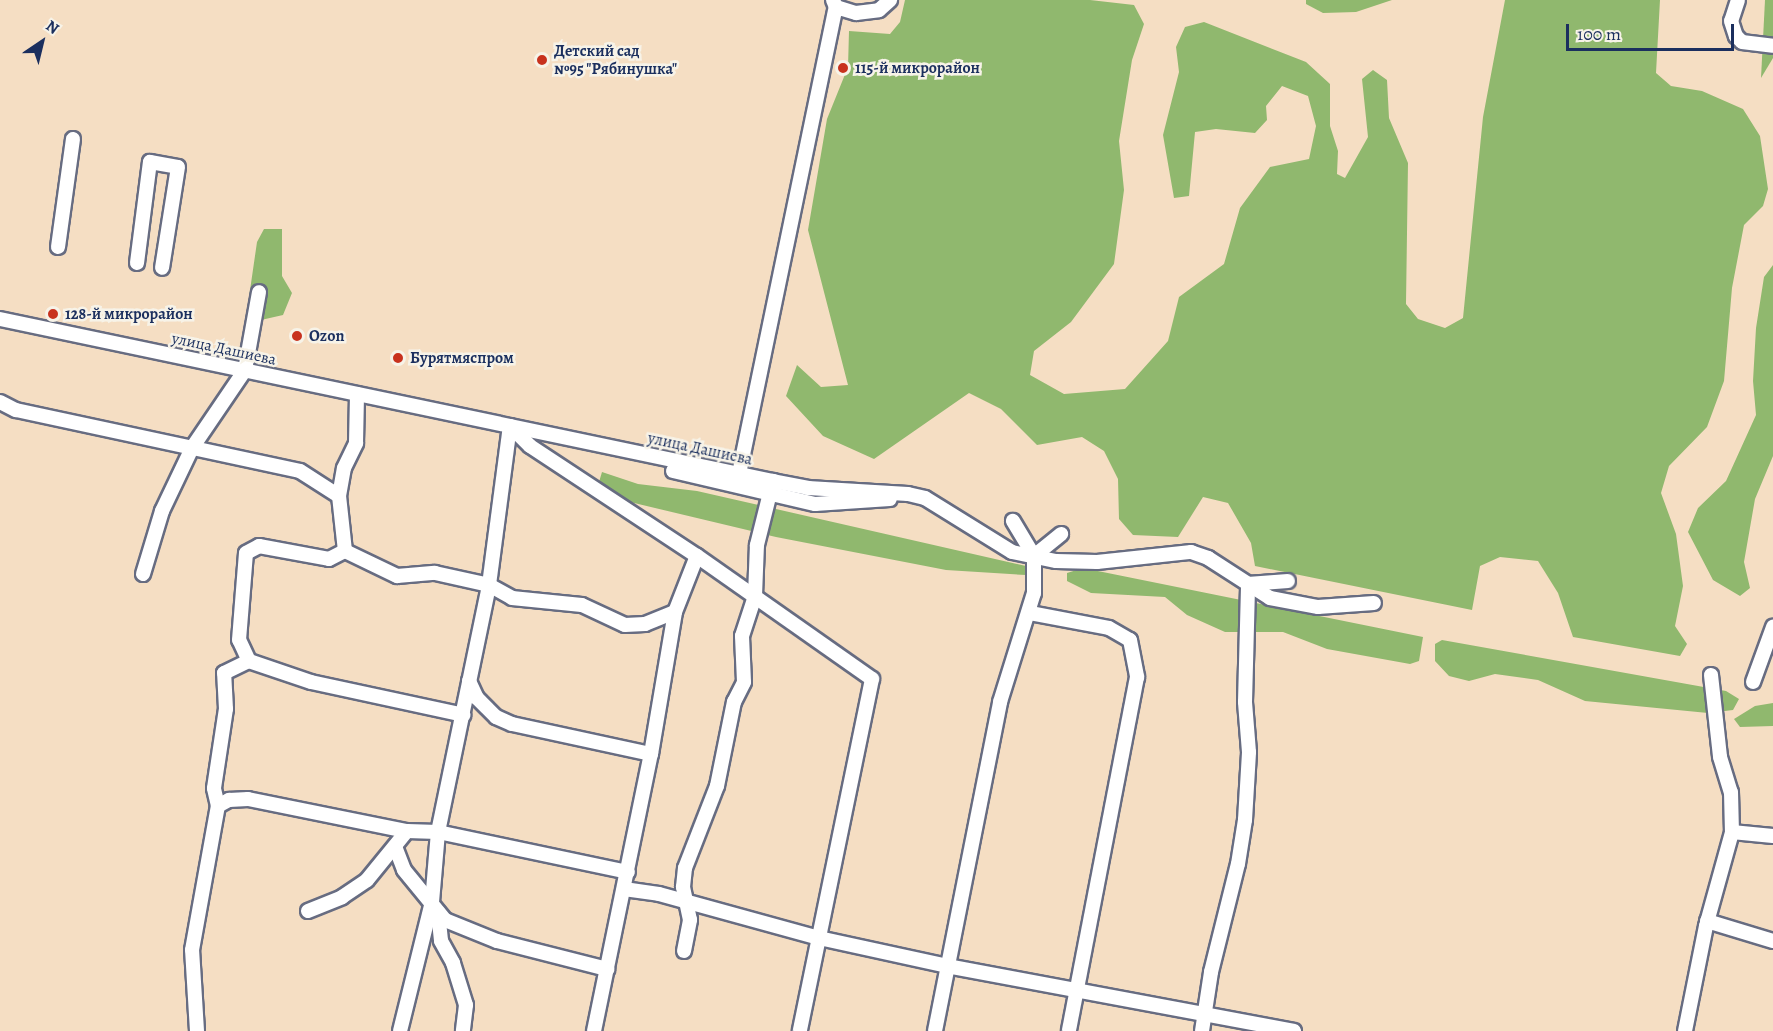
<!DOCTYPE html>
<meta charset="utf-8">
<style>
body{margin:0}
#map{position:relative;width:1773px;height:1031px;overflow:hidden;background:#f5dec3;font-family:Alegreya,serif}
div>[style]{position:absolute}
[style*='--x']{left:calc(var(--x)*1px);top:calc(var(--y)*1px);width:calc(var(--w)*1px);rotate:calc(var(--a)*1deg)}
.forest>*{inset:0;background:#90b86e}
.roads{filter:drop-shadow(2px 0 #676c81) drop-shadow(-2px 0 #676c81) drop-shadow(0 2px #676c81) drop-shadow(0 -2px #676c81)}
.minor>*{height:14px;margin:-7px;padding:0 7px;transform-origin:7px;border-radius:7px;background:#fff}
.dots>*{width:16px;height:16px;translate:-50% -50%;box-sizing:border-box;border:3px solid #f7f3e8;border-radius:50%}
span{translate:-50% -50%;white-space:nowrap;text-align:center;line-height:1.15;-webkit-text-stroke:5px #f7f3e8;paint-order:stroke}
.poi-label{font-size:16px;color:#1b2f5e;font-weight:700}
.left{translate:0 -50%;text-align:left}
.street-label{font-size:16px;color:#1b2f5e}
.north{position:absolute;left:12px;top:12px;width:60px;height:60px;-webkit-text-stroke:4px #f7f3e8;paint-order:stroke;rotate:35deg;font-size:16px;font-weight:700;line-height:24px;text-align:center;color:#1b2f5e}
.north::after{content:'';display:block;margin:auto;width:21px;height:27px;background:#1b2f5e;clip-path:polygon(50% 0,100% 100%,50% 72%,0 100%)}
.scale{position:absolute;left:1566px;top:24px;width:168px;height:27px;box-sizing:border-box;border:3px solid #1b2f5e;border-top:0;padding-left:8px;font-size:18px;line-height:21px;white-space:nowrap;color:#1b2f5e;-webkit-text-stroke:4px #f7f3e8;paint-order:stroke}
</style>
<div id="map">
<div class="forest">
<div style="clip-path:polygon(905px 0,1090px 0,1134px 5px,1144px 24px,1132px 60px,1119px 141px,1124px 190px,1114px 264px,1071px 322px,1034px 351px,1030px 375px,1064px 394px,1125px 389px,1168px 341px,1179px 297px,1224px 264px,1240px 208px,1270px 167px,1309px 159px,1316px 126px,1308px 96px,1282px 86px,1266px 106px,1267px 120px,1255px 133px,1216px 129px,1195px 132px,1189px 196px,1174px 198px,1163px 135px,1179px 72px,1176px 47px,1185px 27px,1204px 22px,1306px 62px,1330px 84px,1330px 126px,1338px 151px,1337px 174px,1345px 178px,1368px 137px,1362px 79px,1373px 70px,1387px 80px,1389px 118px,1408px 163px,1406px 304px,1418px 319px,1445px 328px,1463px 318px,1483px 117px,1505px 0,1660px 0,1656px 73px,1671px 86px,1702px 91px,1743px 109px,1760px 136px,1768px 189px,1763px 206px,1744px 225px,1732px 288px,1724px 381px,1707px 427px,1669px 466px,1661px 493px,1676px 534px,1683px 586px,1675px 626px,1687px 644px,1680px 656px,1573px 637px,1558px 593px,1538px 561px,1500px 557px,1480px 566px,1472px 610px,1255px 566px,1251px 543px,1228px 503px,1203px 497px,1178px 537px,1133px 535px,1119px 519px,1118px 479px,1104px 451px,1082px 437px,1037px 445px,1001px 409px,969px 393px,874px 459px,823px 436px,786px 396px,797px 365px,821px 387px,848px 385px,808px 230px,827px 119px,848px 67px,849px 31px,890px 34px,900px 22px)"></div>
<div style="clip-path:polygon(1306px 0,1392px 0,1356px 12px,1323px 13px,1306px 4px)"></div>
<div style="clip-path:polygon(1765px 0,1773px 0,1773px 58px,1761px 78px)"></div>
<div style="clip-path:polygon(264px 229px,282px 229px,282px 276px,292px 293px,283px 315px,261px 320px,247px 311px,257px 242px)"></div>
<div style="clip-path:polygon(1773px 265px,1773px 456px,1755px 499px,1744px 562px,1750px 588px,1740px 596px,1713px 580px,1688px 532px,1698px 508px,1726px 481px,1756px 415px,1753px 381px,1756px 328px,1764px 277px)"></div>
<div style="clip-path:polygon(602px 472px,638px 484px,697px 491px,1026px 566px,1026px 575px,946px 570px,776px 537px,630px 502px,599px 482px)"></div>
<div style="clip-path:polygon(1083px 568px,1423px 637px,1419px 661px,1410px 664px,1327px 649px,1283px 632px,1225px 632px,1187px 615px,1165px 597px,1091px 593px,1067px 581px,1067px 573px)"></div>
<div style="clip-path:polygon(1442px 640px,1726px 691px,1739px 699px,1733px 710px,1708px 713px,1585px 701px,1538px 680px,1495px 674px,1469px 681px,1449px 676px,1435px 661px,1435px 644px)"></div>
<div style="clip-path:polygon(1773px 703px,1773px 726px,1740px 727px,1734px 719px,1755px 706px)"></div>
</div>
<div class="roads">
<div class="minor">
<div style="--x:833;--y:0;--w:8;--a:67"></div>
<div style="--x:836;--y:7;--w:21;--a:17"></div>
<div style="--x:856;--y:13;--w:23;--a:-7"></div>
<div style="--x:879;--y:10;--w:15;--a:-42"></div>
<div style="--x:1738;--y:0;--w:22;--a:108"></div>
<div style="--x:1731;--y:21;--w:16;--a:72"></div>
<div style="--x:1736;--y:36;--w:8;--a:45"></div>
<div style="--x:1742;--y:42;--w:31;--a:7"></div>
<div style="--x:58;--y:247;--w:109;--a:-82.1"></div>
<div style="--x:137;--y:263;--w:102;--a:-82.7"></div>
<div style="--x:150;--y:162;--w:28;--a:10"></div>
<div style="--x:178;--y:167;--w:102;--a:99"></div>
<div style="--x:0;--y:319;--w:790;--a:11.84"></div>
<div style="--x:773;--y:481;--w:36;--a:11"></div>
<div style="--x:808;--y:488;--w:100;--a:3.4"></div>
<div style="--x:908;--y:494;--w:17;--a:13"></div>
<div style="--x:925;--y:498;--w:102;--a:31.8"></div>
<div style="--x:1012;--y:552;--w:45;--a:11.6"></div>
<div style="--x:1056;--y:561;--w:41;--a:1.4"></div>
<div style="--x:1097;--y:562;--w:95;--a:-6.1"></div>
<div style="--x:1191;--y:552;--w:18;--a:19"></div>
<div style="--x:1208;--y:558;--w:74;--a:32.8"></div>
<div style="--x:1270;--y:598;--w:49;--a:10.6"></div>
<div style="--x:1318;--y:607;--w:56;--a:-4.1"></div>
<div style="--x:0;--y:402;--w:18;--a:27"></div>
<div style="--x:16;--y:410;--w:290;--a:12.1"></div>
<div style="--x:300;--y:471;--w:46;--a:32.7"></div>
<div style="--x:510;--y:426;--w:28;--a:45"></div>
<div style="--x:530;--y:446;--w:200;--a:33.4"></div>
<div style="--x:697;--y:556;--w:214;--a:35.1"></div>
<div style="--x:872;--y:679;--w:359;--a:101.6"></div>
<div style="--x:673;--y:471;--w:146;--a:13.1"></div>
<div style="--x:815;--y:504;--w:75;--a:-3.8"></div>
<div style="--x:739;--y:474;--w:477;--a:-78.3"></div>
<div style="--x:345;--y:551;--w:58;--a:25.7"></div>
<div style="--x:397;--y:576;--w:38;--a:-5"></div>
<div style="--x:435;--y:573;--w:55;--a:12.5"></div>
<div style="--x:489;--y:585;--w:26;--a:29"></div>
<div style="--x:512;--y:598;--w:70;--a:5.7"></div>
<div style="--x:582;--y:605;--w:47;--a:24.9"></div>
<div style="--x:625;--y:625;--w:20;--a:-3"></div>
<div style="--x:645;--y:624;--w:32;--a:-22"></div>
<div style="--x:1034;--y:556;--w:35;--a:-39"></div>
<div style="--x:143;--y:574;--w:66;--a:-73.2"></div>
<div style="--x:162;--y:511;--w:70;--a:-64.5"></div>
<div style="--x:192;--y:448;--w:94;--a:-55.8"></div>
<div style="--x:245;--y:370;--w:79;--a:-79.8"></div>
<div style="--x:1030;--y:613;--w:80;--a:10.8"></div>
<div style="--x:1109;--y:628;--w:24;--a:30"></div>
<div style="--x:1130;--y:640;--w:38;--a:79"></div>
<div style="--x:1137;--y:677;--w:360;--a:100.9"></div>
<div style="--x:249;--y:661;--w:65;--a:18.7"></div>
<div style="--x:311;--y:682;--w:156;--a:12.2"></div>
<div style="--x:1711;--y:675;--w:82;--a:83.7"></div>
<div style="--x:1720;--y:757;--w:37;--a:73"></div>
<div style="--x:1731;--y:792;--w:40;--a:88.6"></div>
<div style="--x:469;--y:681;--w:19;--a:65"></div>
<div style="--x:477;--y:698;--w:27;--a:45"></div>
<div style="--x:496;--y:717;--w:17;--a:24"></div>
<div style="--x:512;--y:724;--w:142;--a:12.2"></div>
<div style="--x:1753;--y:682;--w:59;--a:-70"></div>
<div style="--x:218;--y:806;--w:13;--a:-29"></div>
<div style="--x:229;--y:800;--w:19;--a:-3"></div>
<div style="--x:248;--y:799;--w:162;--a:11.4"></div>
<div style="--x:407;--y:831;--w:31;--a:2"></div>
<div style="--x:438;--y:832;--w:194;--a:11.9"></div>
<div style="--x:396;--y:849;--w:22;--a:69"></div>
<div style="--x:404;--y:870;--w:65;--a:50.6"></div>
<div style="--x:445;--y:920;--w:56;--a:22"></div>
<div style="--x:497;--y:941;--w:114;--a:14.3"></div>
<div style="--x:624;--y:889;--w:35;--a:8"></div>
<div style="--x:659;--y:894;--w:166;--a:15.4"></div>
<div style="--x:819;--y:938;--w:131;--a:12.3"></div>
<div style="--x:947;--y:966;--w:353;--a:10.6"></div>
<div style="--x:308;--y:911;--w:37;--a:-22"></div>
<div style="--x:342;--y:897;--w:30;--a:-34"></div>
<div style="--x:367;--y:880;--w:63;--a:-50.8"></div>
<div style="--x:438;--y:912;--w:29;--a:84"></div>
<div style="--x:441;--y:941;--w:25;--a:61"></div>
<div style="--x:453;--y:963;--w:44;--a:72.8"></div>
<div style="--x:466;--y:1005;--w:26;--a:97"></div>
<div style="--x:1707;--y:921;--w:69;--a:16.9"></div>
<div style="--x:684;--y:951;--w:32;--a:-79"></div>
<div style="--x:690;--y:920;--w:34;--a:-102"></div>
<div style="--x:683;--y:887;--w:19;--a:-84"></div>
<div style="--x:685;--y:868;--w:88;--a:-68.7"></div>
<div style="--x:717;--y:786;--w:86;--a:-78.6"></div>
<div style="--x:734;--y:702;--w:22;--a:-63"></div>
<div style="--x:744;--y:682;--w:46;--a:-92.5"></div>
<div style="--x:742;--y:636;--w:42;--a:-72"></div>
<div style="--x:755;--y:596;--w:51;--a:-87.8"></div>
<div style="--x:757;--y:545;--w:66;--a:-76"></div>
<div style="--x:197;--y:1031;--w:81;--a:-93.5"></div>
<div style="--x:192;--y:950;--w:146;--a:-79.8"></div>
<div style="--x:218;--y:806;--w:18;--a:-103"></div>
<div style="--x:214;--y:788;--w:80;--a:-81.4"></div>
<div style="--x:226;--y:709;--w:36;--a:-93"></div>
<div style="--x:224;--y:673;--w:28;--a:-26"></div>
<div style="--x:249;--y:661;--w:23;--a:-115"></div>
<div style="--x:239;--y:640;--w:87;--a:-85.4"></div>
<div style="--x:246;--y:553;--w:15;--a:-28"></div>
<div style="--x:259;--y:546;--w:71;--a:10.5"></div>
<div style="--x:329;--y:559;--w:18;--a:-27"></div>
<div style="--x:345;--y:551;--w:55;--a:-96.2"></div>
<div style="--x:339;--y:496;--w:28;--a:-80"></div>
<div style="--x:344;--y:468;--w:28;--a:-64"></div>
<div style="--x:356;--y:443;--w:49;--a:-88.8"></div>
<div style="--x:400;--y:1031;--w:133;--a:-76.1"></div>
<div style="--x:432;--y:902;--w:70;--a:-85.1"></div>
<div style="--x:438;--y:832;--w:252;--a:-78.3"></div>
<div style="--x:489;--y:585;--w:160;--a:-82.5"></div>
<div style="--x:594;--y:1031;--w:283;--a:-78.4"></div>
<div style="--x:651;--y:754;--w:144;--a:-80.4"></div>
<div style="--x:675;--y:612;--w:60;--a:-68.6"></div>
<div style="--x:935;--y:1031;--w:335;--a:-78.8"></div>
<div style="--x:1000;--y:702;--w:114;--a:-72.7"></div>
<div style="--x:1034;--y:593;--w:37;--a:-90"></div>
<div style="--x:1034;--y:556;--w:41;--a:-121"></div>
<div style="--x:1202;--y:1031;--w:60;--a:-81.3"></div>
<div style="--x:1211;--y:972;--w:111;--a:-76"></div>
<div style="--x:1238;--y:864;--w:45;--a:-81"></div>
<div style="--x:1245;--y:820;--w:68;--a:-86.6"></div>
<div style="--x:1249;--y:752;--w:50;--a:-94.6"></div>
<div style="--x:1245;--y:702;--w:118;--a:-88.5"></div>
<div style="--x:1248;--y:584;--w:40;--a:-4.3"></div>
<div style="--x:1685;--y:1031;--w:107;--a:-78.7"></div>
<div style="--x:1706;--y:926;--w:98;--a:-74.5"></div>
<div style="--x:1732;--y:832;--w:41;--a:5.6"></div>
</div>
</div>
<div class="dots">
<div style="left:542px;top:60px;background:#c8321e"></div>
<div style="left:843px;top:68px;background:#c8321e"></div>
<div style="left:53px;top:314px;background:#c8321e"></div>
<div style="left:297px;top:336px;background:#c8321e"></div>
<div style="left:398px;top:358px;background:#c8321e"></div>
</div>
<div class="poi-label">
<span class="left" style="left:554px;top:60px">Детский сад<br>№95 "Рябинушка"</span>
<span class="left" style="left:855px;top:68px">115-й микрорайон</span>
<span class="left" style="left:65px;top:314px">128-й микрорайон</span>
<span class="left" style="left:309px;top:336px">Ozon</span>
<span class="left" style="left:410px;top:358px">Бурятмяспром</span>
</div>
<div class="street-label">
<span style="left:224px;top:349px;rotate:12deg">улица Дашиева</span>
<span style="left:700px;top:449px;rotate:12deg">улица Дашиева</span>
</div>
<div class="north">N</div>
<div class="scale">100 m</div>
</div>
